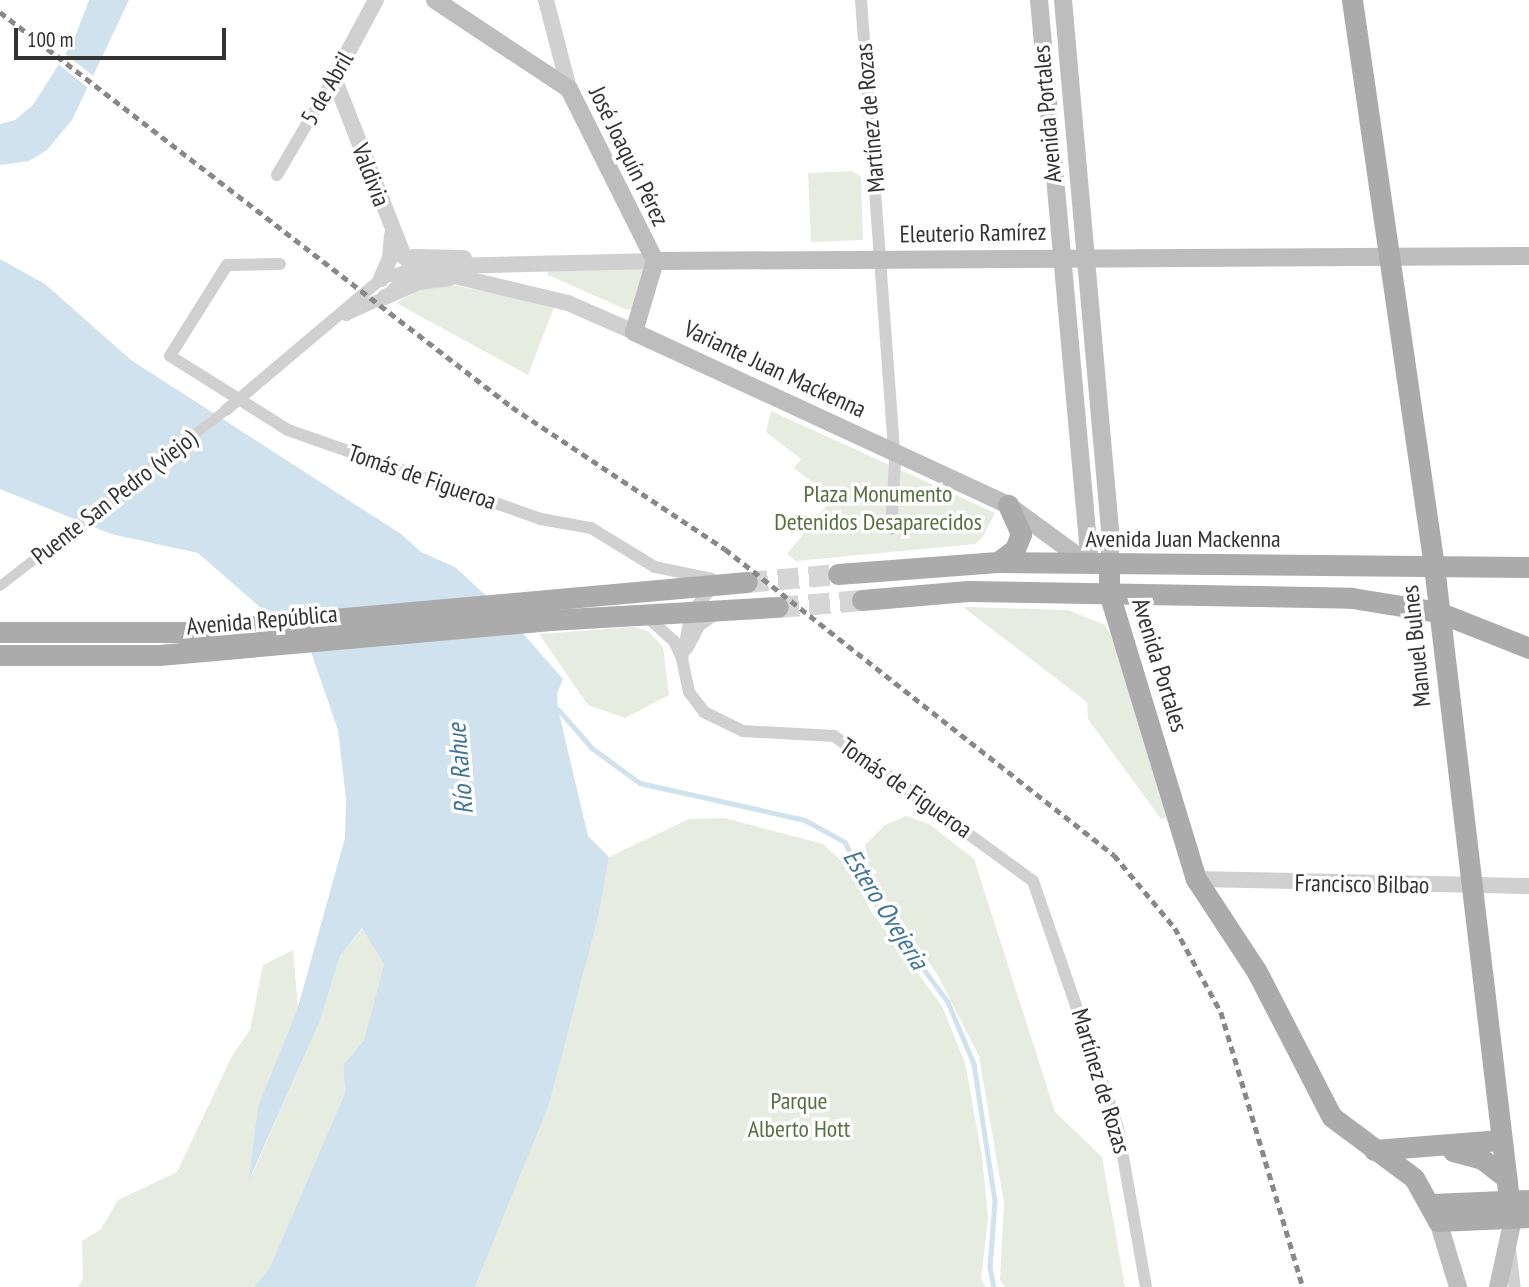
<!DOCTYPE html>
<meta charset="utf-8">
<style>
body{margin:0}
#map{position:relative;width:1529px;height:1287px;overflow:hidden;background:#fff;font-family:"PT Sans Narrow",sans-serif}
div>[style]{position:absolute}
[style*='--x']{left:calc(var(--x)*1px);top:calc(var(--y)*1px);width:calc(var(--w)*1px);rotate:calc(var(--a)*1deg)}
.green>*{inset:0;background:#e6ecdf}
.water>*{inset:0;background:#cfe2ee}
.pier>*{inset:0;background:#fff}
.stream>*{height:4.5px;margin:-2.25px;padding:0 2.25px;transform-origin:2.25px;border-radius:2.25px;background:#cfe2ee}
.primary-tunnel>*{height:21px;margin-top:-10.5px;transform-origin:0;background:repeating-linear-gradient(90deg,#d6d6d6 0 21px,transparent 0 31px)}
.pedestrian>*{height:10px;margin:-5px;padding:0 5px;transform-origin:5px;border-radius:5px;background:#d0d0d0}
.minor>*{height:12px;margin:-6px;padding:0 6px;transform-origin:6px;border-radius:6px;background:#d0d0d0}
.tertiary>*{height:16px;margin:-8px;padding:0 8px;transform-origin:8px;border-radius:8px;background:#d0d0d0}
.secondary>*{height:18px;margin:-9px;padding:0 9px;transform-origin:9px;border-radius:9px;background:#bdbdbd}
.primary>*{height:21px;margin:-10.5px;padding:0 10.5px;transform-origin:10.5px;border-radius:10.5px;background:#ababab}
.rail>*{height:4.5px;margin-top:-2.25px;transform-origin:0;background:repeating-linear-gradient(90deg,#888 0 7px,transparent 0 12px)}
span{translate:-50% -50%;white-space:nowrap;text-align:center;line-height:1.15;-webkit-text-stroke:7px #fff;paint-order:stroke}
.street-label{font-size:24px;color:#333}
.park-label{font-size:24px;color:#56703f}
.water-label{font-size:26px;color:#3f7597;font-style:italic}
.scale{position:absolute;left:14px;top:28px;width:212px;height:32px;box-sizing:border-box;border:4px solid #333;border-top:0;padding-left:9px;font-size:21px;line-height:24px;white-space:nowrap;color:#333;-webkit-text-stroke:5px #fff;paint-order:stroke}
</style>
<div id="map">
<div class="green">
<div style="clip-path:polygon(852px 171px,861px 177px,863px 240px,811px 242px,808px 173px)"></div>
<div style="clip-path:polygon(646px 266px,639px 307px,627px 310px,548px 275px,548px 268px)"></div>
<div style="clip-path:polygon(447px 284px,555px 305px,528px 375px,396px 303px,428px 285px)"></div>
<div style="clip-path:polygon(771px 411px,995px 513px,983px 537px,975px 544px,796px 561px,787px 554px,833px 498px,794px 468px,801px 459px,766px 432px)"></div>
<div style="clip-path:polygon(963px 607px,1068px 610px,1105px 625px,1116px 646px,1166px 817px,1161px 819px,1088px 719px,1087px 702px)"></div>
<div style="clip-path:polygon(634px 627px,648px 631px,663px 647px,669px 695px,625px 718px,588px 705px,539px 634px)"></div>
<div style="clip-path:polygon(906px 816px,929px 824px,974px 859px,1055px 1112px,1102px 1157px,1125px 1287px,1005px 1287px,1000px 1280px,1004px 1203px,979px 1056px,937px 974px,886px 900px,869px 867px,865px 845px,885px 825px)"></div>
<div style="clip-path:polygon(724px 818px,823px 844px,848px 867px,871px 911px,942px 1006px,965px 1063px,982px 1156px,988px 1219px,981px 1279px,986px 1287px,475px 1287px,549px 1105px,599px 914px,609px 857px,689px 819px)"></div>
<div style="clip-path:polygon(363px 928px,384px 964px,364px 1040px,343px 1065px,345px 1093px,269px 1269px,254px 1287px,78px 1287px,83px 1279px,82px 1241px,101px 1229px,118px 1200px,177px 1172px,232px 1056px,250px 1030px,263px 965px,293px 950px,298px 1007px,258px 1106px,251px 1177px,320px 1021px,340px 956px)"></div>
</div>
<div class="water">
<div style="clip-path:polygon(89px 0,129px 0,72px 120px,47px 150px,29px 161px,0 165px,0 124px,15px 120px,33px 105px,73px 42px)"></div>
<div style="clip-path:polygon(0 259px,45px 284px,131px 360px,401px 534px,421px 552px,455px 567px,506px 614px,563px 679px,557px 694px,558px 709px,588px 836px,609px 857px,599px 914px,549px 1105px,475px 1287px,254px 1287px,269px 1269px,345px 1093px,343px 1065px,364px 1040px,384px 964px,362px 928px,340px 956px,320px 1021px,249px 1180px,258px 1106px,298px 1007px,345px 838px,346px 799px,338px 730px,311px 652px,198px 553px,111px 534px,0 489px)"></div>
</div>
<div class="pier">
<div style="clip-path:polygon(63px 52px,97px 79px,91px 90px,57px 63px)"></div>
</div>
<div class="stream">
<div style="--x:558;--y:709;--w:52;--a:48.9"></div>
<div style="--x:592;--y:748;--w:59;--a:36.1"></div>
<div style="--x:640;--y:783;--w:169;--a:12.6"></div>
<div style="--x:805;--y:820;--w:46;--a:28.8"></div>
<div style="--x:845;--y:842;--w:71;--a:63.1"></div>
<div style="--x:877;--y:905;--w:120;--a:53.8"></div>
<div style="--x:948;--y:1002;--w:67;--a:67.2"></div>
<div style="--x:974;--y:1064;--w:139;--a:81.3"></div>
<div style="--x:995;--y:1201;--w:66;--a:94.3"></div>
<div style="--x:990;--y:1267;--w:20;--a:79"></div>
</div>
<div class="primary-tunnel">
<div style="--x:747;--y:582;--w:91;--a:-5"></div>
<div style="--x:778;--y:607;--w:84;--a:-4.8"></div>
</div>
<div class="pedestrian">
<div style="--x:0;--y:586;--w:286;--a:-37.9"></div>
</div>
<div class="minor">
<div style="--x:861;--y:0;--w:463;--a:85.8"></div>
<div style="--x:895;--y:462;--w:67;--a:93.4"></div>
<div style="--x:277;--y:175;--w:113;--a:-59.6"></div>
<div style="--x:280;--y:264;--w:53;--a:178.9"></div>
<div style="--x:227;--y:265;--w:107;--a:122.1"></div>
<div style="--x:170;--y:356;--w:139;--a:32.1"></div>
<div style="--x:288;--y:430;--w:268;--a:19.4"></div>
<div style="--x:541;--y:519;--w:51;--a:10.2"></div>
<div style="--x:591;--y:528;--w:75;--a:31.4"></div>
<div style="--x:655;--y:567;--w:58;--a:11.9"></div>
<div style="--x:346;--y:315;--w:43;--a:-24.8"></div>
<div style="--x:385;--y:297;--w:40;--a:-44"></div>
<div style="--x:226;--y:410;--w:203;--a:-40.2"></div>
<div style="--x:381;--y:279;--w:38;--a:-18"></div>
<div style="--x:712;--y:588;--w:32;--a:131"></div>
<div style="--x:691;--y:612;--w:48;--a:100.8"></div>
<div style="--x:682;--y:659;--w:34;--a:78"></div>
<div style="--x:689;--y:692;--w:25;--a:53"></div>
<div style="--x:704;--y:712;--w:43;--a:26"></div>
<div style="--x:743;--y:731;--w:91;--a:3.1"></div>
<div style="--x:834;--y:736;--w:246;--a:36.1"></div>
<div style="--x:1033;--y:881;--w:261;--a:71"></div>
<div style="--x:1118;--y:1128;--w:161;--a:80"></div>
<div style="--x:645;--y:615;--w:39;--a:42"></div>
<div style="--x:674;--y:641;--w:17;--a:65"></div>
<div style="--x:687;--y:649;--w:27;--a:-62"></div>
<div style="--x:700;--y:625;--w:21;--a:-35"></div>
<div style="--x:1510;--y:1249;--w:38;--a:83"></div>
</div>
<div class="tertiary">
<div style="--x:376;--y:0;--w:89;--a:118.3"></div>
<div style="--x:334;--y:78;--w:192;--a:68.6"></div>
<div style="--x:404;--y:257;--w:16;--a:38"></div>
<div style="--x:417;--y:267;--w:155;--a:13.4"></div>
<div style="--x:568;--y:303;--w:72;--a:23.7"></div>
<div style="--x:546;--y:0;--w:92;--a:75.5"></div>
<div style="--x:413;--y:257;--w:51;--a:1.1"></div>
<div style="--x:451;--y:266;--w:204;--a:-1.4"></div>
<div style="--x:381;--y:279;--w:23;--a:-67"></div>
<div style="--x:390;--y:258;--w:24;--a:-85"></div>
<div style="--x:385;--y:297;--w:36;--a:-24"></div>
<div style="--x:418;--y:282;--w:31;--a:-7"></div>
<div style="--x:1196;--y:879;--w:333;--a:1.2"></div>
</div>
<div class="secondary">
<div style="--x:435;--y:0;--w:161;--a:33.6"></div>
<div style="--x:569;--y:89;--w:192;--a:63.4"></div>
<div style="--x:655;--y:261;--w:74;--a:106.5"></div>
<div style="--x:634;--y:332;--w:412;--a:24.8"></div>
<div style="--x:1008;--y:505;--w:102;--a:36.2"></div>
<div style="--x:1039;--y:0;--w:567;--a:84.84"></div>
<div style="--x:1063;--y:0;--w:543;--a:84.93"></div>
<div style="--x:1111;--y:541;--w:25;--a:95"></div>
<div style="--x:655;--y:261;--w:874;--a:-0.33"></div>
<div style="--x:1438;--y:1221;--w:69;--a:73.1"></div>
<div style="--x:1498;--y:1287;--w:65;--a:-77.5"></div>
<div style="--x:1512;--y:1224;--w:17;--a:-97"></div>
</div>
<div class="primary">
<div style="--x:1352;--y:0;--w:572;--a:81.76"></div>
<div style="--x:1434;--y:566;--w:638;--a:83.25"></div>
<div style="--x:998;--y:562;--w:21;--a:-37"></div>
<div style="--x:1015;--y:549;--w:16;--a:-68"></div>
<div style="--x:1021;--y:534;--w:32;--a:-114"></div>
<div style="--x:1109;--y:566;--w:27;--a:90"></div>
<div style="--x:1109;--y:593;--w:299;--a:73.1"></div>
<div style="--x:1196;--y:879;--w:111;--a:56.7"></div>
<div style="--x:1257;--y:972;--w:163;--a:62.7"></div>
<div style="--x:1332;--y:1117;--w:102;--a:36.6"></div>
<div style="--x:1414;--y:1178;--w:49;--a:60.8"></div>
<div style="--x:1438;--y:1221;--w:91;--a:-2.5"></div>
<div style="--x:838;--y:574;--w:160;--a:-4.3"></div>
<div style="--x:998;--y:562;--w:531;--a:0.54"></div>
<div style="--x:862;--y:600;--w:106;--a:-4.9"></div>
<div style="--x:968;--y:591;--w:384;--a:1"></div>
<div style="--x:1352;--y:598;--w:87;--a:9.2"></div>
<div style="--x:1438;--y:612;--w:98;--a:21.6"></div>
<div style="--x:0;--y:632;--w:188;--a:0"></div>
<div style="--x:188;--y:632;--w:561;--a:-5.11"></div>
<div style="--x:0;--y:655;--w:159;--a:0"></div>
<div style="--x:159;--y:655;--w:393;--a:-5.1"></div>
<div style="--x:550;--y:620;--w:228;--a:-3.3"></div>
<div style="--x:1374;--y:1150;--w:127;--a:-4.5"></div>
<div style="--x:1453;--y:1151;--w:30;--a:15"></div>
<div style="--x:1482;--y:1159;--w:31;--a:38"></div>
<div style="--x:1432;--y:1204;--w:97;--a:-2.4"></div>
</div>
<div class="rail">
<div style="--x:0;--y:12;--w:647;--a:37.65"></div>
<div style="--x:512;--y:407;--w:256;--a:33.7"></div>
<div style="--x:725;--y:549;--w:495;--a:38.2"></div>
<div style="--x:1114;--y:855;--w:95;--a:50.1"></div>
<div style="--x:1175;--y:928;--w:96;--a:61.3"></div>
<div style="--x:1221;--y:1012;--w:287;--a:73.4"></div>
</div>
<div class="street-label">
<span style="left:327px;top:88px;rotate:-60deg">5 de Abril</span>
<span style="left:1047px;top:114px;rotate:-95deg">Avenida Portales</span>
<span style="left:870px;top:118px;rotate:-95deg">Martínez de Rozas</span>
<span style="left:629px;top:156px;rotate:64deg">José Joaquín Pérez</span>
<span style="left:371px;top:175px;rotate:69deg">Valdivia</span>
<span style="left:973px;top:233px;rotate:-1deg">Eleuterio Ramírez</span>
<span style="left:775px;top:369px;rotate:25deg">Variante Juan Mackenna</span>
<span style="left:422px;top:477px;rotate:19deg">Tomás de Figueroa</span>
<span style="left:114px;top:497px;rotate:-38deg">Puente San Pedro (viejo)</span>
<span style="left:1183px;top:539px">Avenida Juan Mackenna</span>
<span style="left:262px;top:620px;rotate:-5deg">Avenida República</span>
<span style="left:1416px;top:646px;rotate:-96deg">Manuel Bulnes</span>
<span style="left:1160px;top:665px;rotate:73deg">Avenida Portales</span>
<span style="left:906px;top:788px;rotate:35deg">Tomás de Figueroa</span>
<span style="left:1362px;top:884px;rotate:1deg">Francisco Bilbao</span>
<span style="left:1101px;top:1081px;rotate:73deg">Martínez de Rozas</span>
</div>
<div class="park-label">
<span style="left:878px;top:508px">Plaza Monumento<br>Detenidos Desaparecidos</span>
<span style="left:799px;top:1115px">Parque<br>Alberto Hott</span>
</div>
<div class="water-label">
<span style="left:460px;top:769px;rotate:-95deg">Río Rahue</span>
<span style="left:886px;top:909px;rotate:58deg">Estero Ovejeria</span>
</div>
<div class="scale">100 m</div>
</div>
